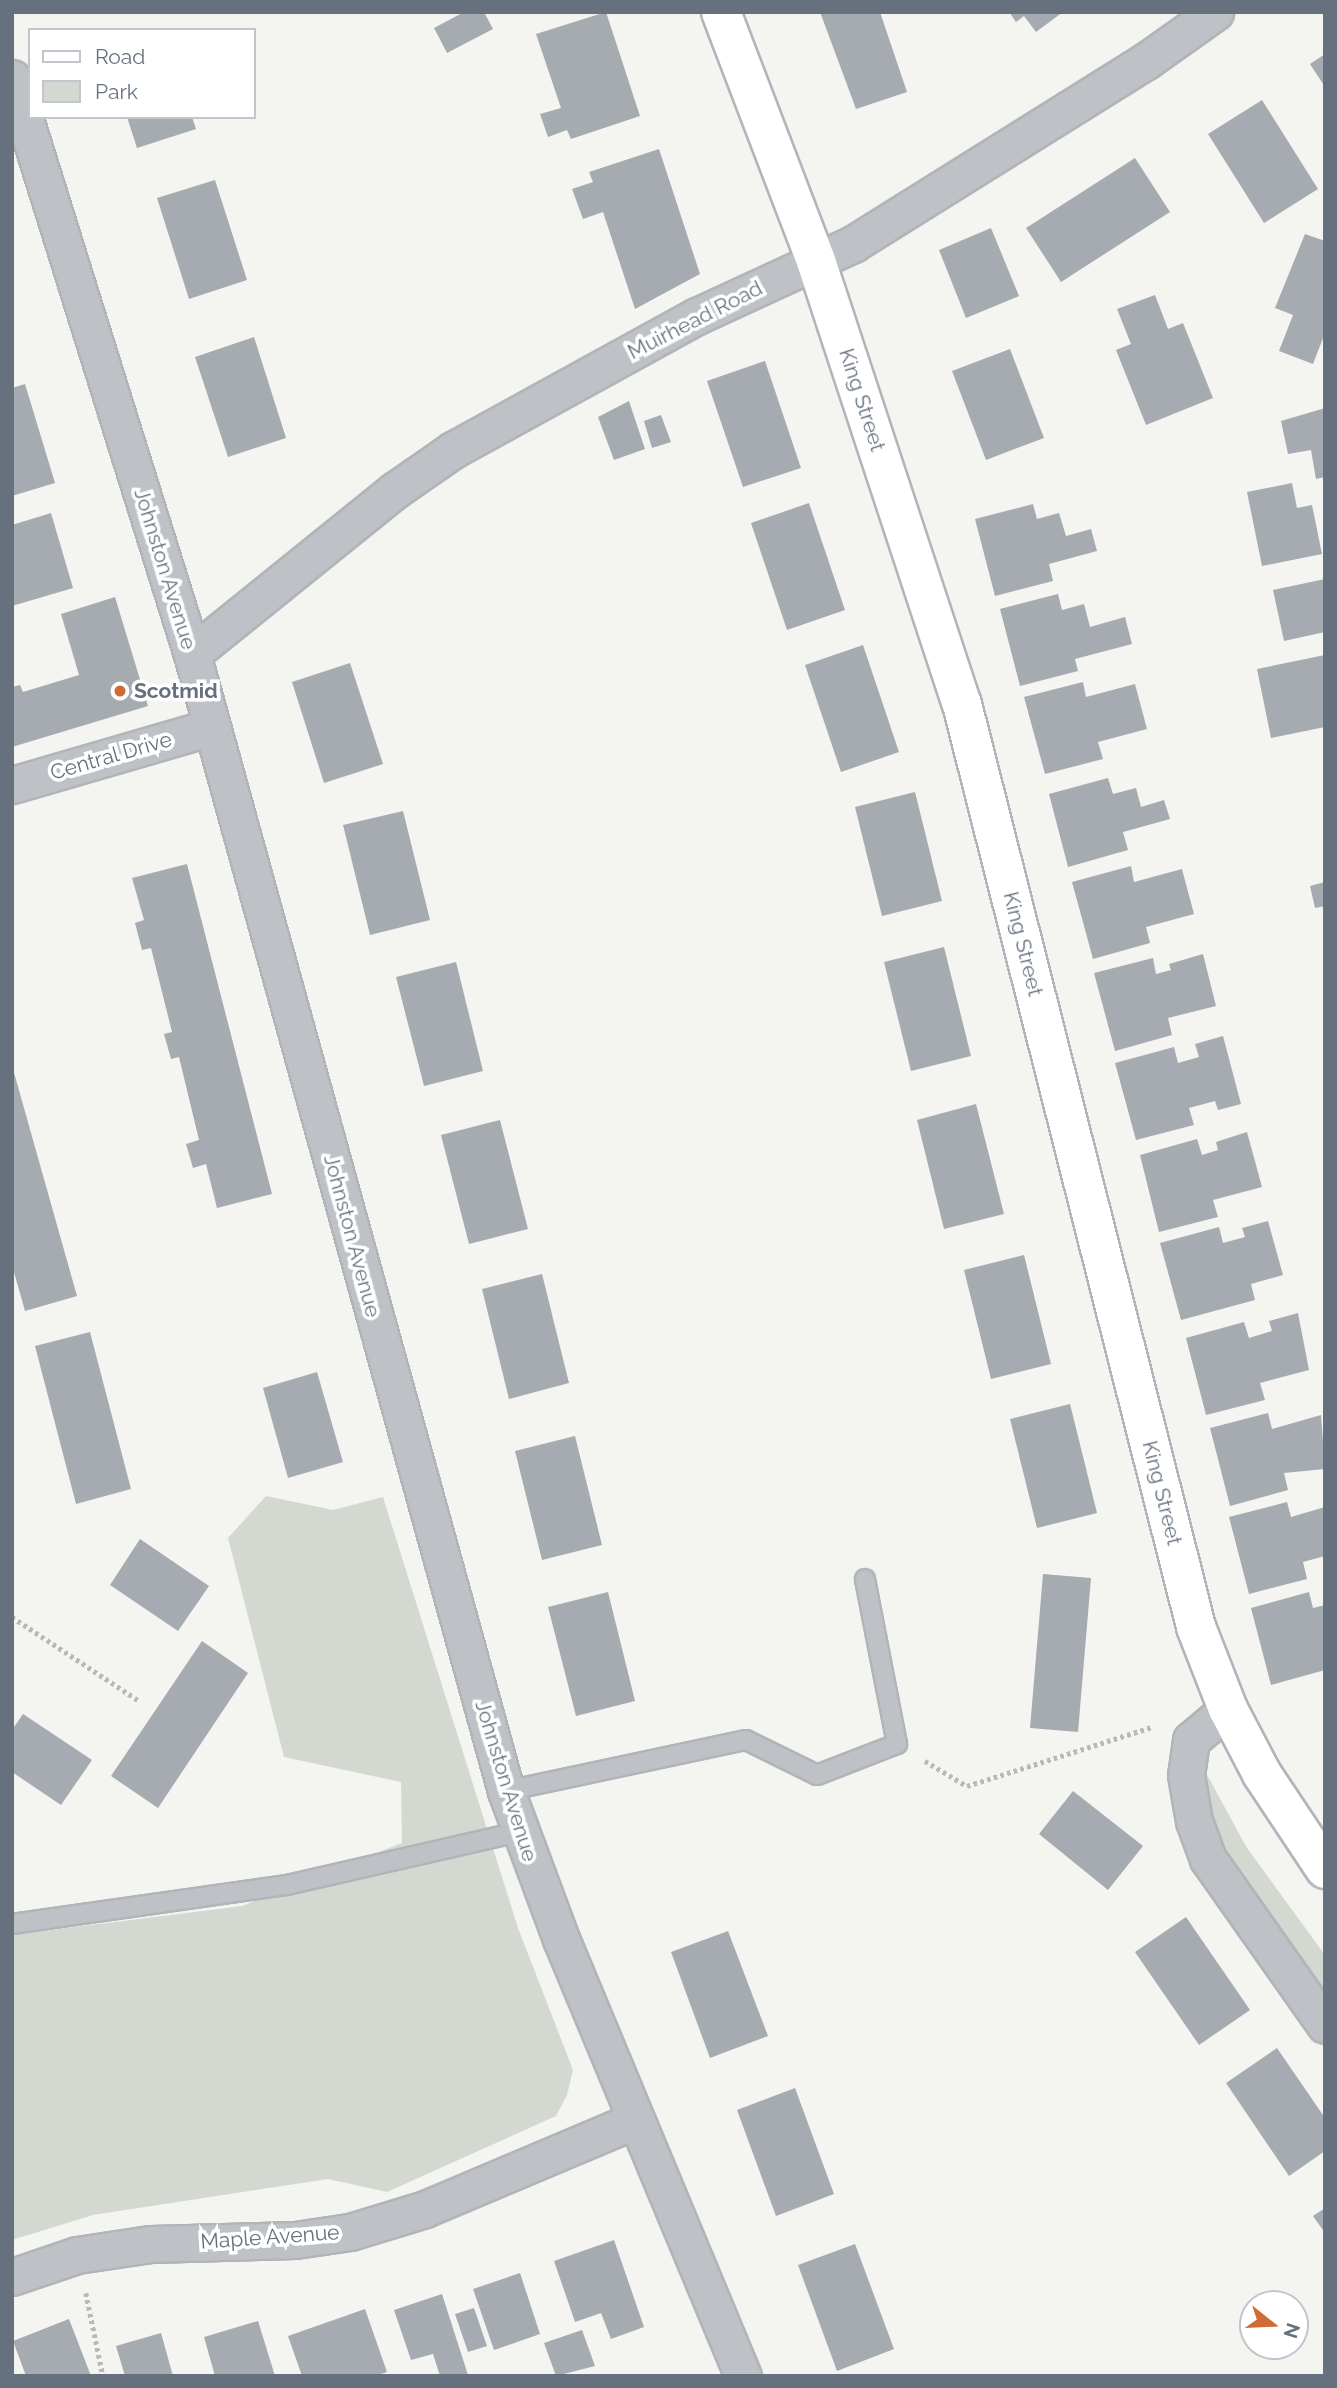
<!DOCTYPE html>
<style>
body{margin:0}
#map{position:relative;width:1337px;height:2388px;overflow:hidden;background:#f4f4f1;font-family:Raleway,sans-serif}
div>[style]{position:absolute}
[style*='--x']{left:calc(var(--x)*1px);top:calc(var(--y)*1px);width:calc(var(--w)*1px);rotate:calc(var(--a)*1deg)}
.green>*{inset:0;background:#d3d9d1}
.building>*{inset:0;background:#a6abb1}
.path>*{height:4.5px;margin-top:-2.25px;transform-origin:0;background:repeating-linear-gradient(90deg,#b6b8bb 0 3.5px,transparent 0 7px)}
.roads{filter:drop-shadow(2px 0 #b1b4b9) drop-shadow(-2px 0 #b1b4b9) drop-shadow(0 2px #b1b4b9) drop-shadow(0 -2px #b1b4b9)}
.service>*{height:18px;margin:-9px;padding:0 9px;transform-origin:9px;border-radius:9px;background:#bec1c5}
.minor>*{height:35px;margin:-17.5px;padding:0 17.5px;transform-origin:17.5px;border-radius:17.5px;background:#bec1c5}
.secondary>*{height:38px;margin:-19px;padding:0 19px;transform-origin:19px;border-radius:19px;background:#fff}
.dots>*{width:19px;height:19px;translate:-50% -50%;box-sizing:border-box;border:4px solid #fff;border-radius:50%}
span{translate:-50% -50%;white-space:nowrap;text-align:center;line-height:1.15;-webkit-text-stroke:7px #fff;paint-order:stroke}
.street-label{font-size:21px;color:#66717f}
.poi-label{font-size:21px;color:#66717f;font-weight:700}
.left{translate:0 -50%;text-align:left}
.frame{position:absolute;inset:0;border:14px solid #66717f;pointer-events:none}
.legend{position:absolute;left:28px;top:28px;width:228px;height:91px;box-sizing:border-box;background:#fff;border:2px solid #c2c6cc;margin:0;padding:9px 12px;list-style:none;font-size:21px;color:#66717f}
.legend li{display:flex;align-items:center;gap:14px;height:35px}
.legend b{width:35px;border:2px solid #c2c6cc}
.north{position:absolute;left:1239px;top:2290px;width:70px;height:70px;box-sizing:border-box;background:#fff;border:2px solid #c2c6cc;border-radius:50%;rotate:108deg;font-size:19px;font-weight:700;line-height:28px;text-align:center;color:#66717f}
.north::after{content:'';display:block;margin:auto;width:24px;height:32px;background:#d06b35;clip-path:polygon(50% 0,100% 100%,50% 72%,0 100%)}
</style>
<div id="map">
<div class="green">
<div style="clip-path:polygon(266px 1496px,333px 1510px,383px 1497px,518px 1928px,573px 2070px,567px 2095px,556px 2116px,387px 2192px,328px 2179px,93px 2215px,12px 2240px,12px 1935px,242px 1906px,402px 1843px,401px 1782px,284px 1757px,228px 1538px)"></div>
<div style="clip-path:polygon(1206px 1773px,1247px 1848px,1325px 1955px,1325px 2005px,1242px 1883px,1212px 1823px,1202px 1784px)"></div>
</div>
<div class="building">
<div style="clip-path:polygon(464px 12px,484px 12px,493px 29px,447px 53px,434px 28px)"></div>
<div style="clip-path:polygon(606px 12px,640px 116px,571px 139px,567px 130px,548px 137px,540px 114px,561px 108px,536px 34px)"></div>
<div style="clip-path:polygon(820px 12px,880px 12px,907px 92px,856px 109px)"></div>
<div style="clip-path:polygon(1009px 12px,1063px 12px,1036px 32px,1024px 16px,1016px 22px)"></div>
<div style="clip-path:polygon(1325px 54px,1325px 87px,1310px 64px)"></div>
<div style="clip-path:polygon(1262px 100px,1318px 189px,1264px 223px,1208px 134px)"></div>
<div style="clip-path:polygon(127px 117px,192px 117px,196px 129px,137px 148px)"></div>
<div style="clip-path:polygon(659px 149px,700px 274px,635px 309px,603px 212px,583px 219px,572px 189px,593px 182px,589px 172px)"></div>
<div style="clip-path:polygon(1135px 158px,1170px 212px,1061px 282px,1026px 228px)"></div>
<div style="clip-path:polygon(215px 180px,247px 280px,189px 299px,157px 198px)"></div>
<div style="clip-path:polygon(991px 228px,1019px 296px,966px 318px,939px 250px)"></div>
<div style="clip-path:polygon(1305px 234px,1325px 241px,1325px 333px,1313px 364px,1279px 351px,1293px 315px,1275px 308px)"></div>
<div style="clip-path:polygon(1155px 295px,1168px 329px,1183px 323px,1213px 398px,1146px 425px,1116px 350px,1131px 344px,1117px 309px)"></div>
<div style="clip-path:polygon(254px 337px,286px 438px,228px 457px,195px 357px)"></div>
<div style="clip-path:polygon(1010px 349px,1044px 438px,986px 460px,952px 371px)"></div>
<div style="clip-path:polygon(765px 361px,801px 468px,743px 487px,707px 381px)"></div>
<div style="clip-path:polygon(25px 384px,55px 483px,12px 496px,12px 388px)"></div>
<div style="clip-path:polygon(629px 401px,645px 449px,614px 460px,598px 417px)"></div>
<div style="clip-path:polygon(1325px 408px,1325px 477px,1316px 479px,1311px 450px,1288px 454px,1281px 421px)"></div>
<div style="clip-path:polygon(661px 415px,671px 442px,652px 448px,644px 421px)"></div>
<div style="clip-path:polygon(1292px 483px,1297px 508px,1312px 505px,1322px 554px,1262px 566px,1247px 492px)"></div>
<div style="clip-path:polygon(809px 503px,845px 610px,787px 630px,751px 523px)"></div>
<div style="clip-path:polygon(1033px 504px,1037px 519px,1059px 513px,1066px 536px,1091px 529px,1097px 551px,1049px 564px,1053px 581px,995px 596px,975px 519px)"></div>
<div style="clip-path:polygon(51px 513px,73px 588px,12px 606px,12px 525px)"></div>
<div style="clip-path:polygon(1325px 579px,1325px 632px,1284px 641px,1273px 590px)"></div>
<div style="clip-path:polygon(1058px 594px,1062px 610px,1084px 604px,1090px 627px,1125px 617px,1132px 644px,1075px 659px,1078px 671px,1020px 686px,1000px 609px)"></div>
<div style="clip-path:polygon(115px 597px,148px 706px,12px 747px,12px 687px,20px 685px,23px 692px,79px 675px,61px 614px)"></div>
<div style="clip-path:polygon(863px 645px,899px 752px,841px 772px,805px 665px)"></div>
<div style="clip-path:polygon(1325px 655px,1325px 727px,1271px 738px,1257px 669px)"></div>
<div style="clip-path:polygon(350px 663px,383px 764px,324px 783px,292px 682px)"></div>
<div style="clip-path:polygon(1083px 682px,1086px 697px,1135px 684px,1147px 729px,1098px 742px,1103px 759px,1045px 774px,1024px 697px)"></div>
<div style="clip-path:polygon(1108px 778px,1113px 794px,1136px 788px,1141px 807px,1164px 800px,1170px 819px,1123px 832px,1128px 850px,1068px 867px,1049px 794px)"></div>
<div style="clip-path:polygon(915px 792px,942px 901px,882px 916px,855px 807px)"></div>
<div style="clip-path:polygon(403px 811px,430px 920px,370px 935px,343px 825px)"></div>
<div style="clip-path:polygon(187px 864px,272px 1194px,217px 1208px,206px 1164px,193px 1168px,186px 1144px,199px 1140px,179px 1057px,171px 1059px,164px 1034px,172px 1032px,151px 948px,142px 950px,135px 923px,144px 920px,132px 878px)"></div>
<div style="clip-path:polygon(1131px 866px,1134px 882px,1182px 869px,1194px 914px,1146px 927px,1150px 943px,1093px 959px,1072px 882px)"></div>
<div style="clip-path:polygon(1325px 882px,1325px 906px,1315px 908px,1310px 886px)"></div>
<div style="clip-path:polygon(944px 947px,971px 1056px,911px 1071px,884px 962px)"></div>
<div style="clip-path:polygon(1203px 954px,1216px 1006px,1168px 1018px,1172px 1035px,1115px 1051px,1094px 973px,1153px 958px,1156px 974px,1171px 970px,1169px 964px)"></div>
<div style="clip-path:polygon(456px 962px,483px 1071px,424px 1086px,396px 977px)"></div>
<div style="clip-path:polygon(1223px 1036px,1241px 1104px,1218px 1110px,1215px 1101px,1189px 1108px,1194px 1125px,1136px 1140px,1115px 1063px,1174px 1047px,1178px 1063px,1199px 1057px,1195px 1044px)"></div>
<div style="clip-path:polygon(13px 1069px,77px 1296px,25px 1311px,12px 1265px)"></div>
<div style="clip-path:polygon(976px 1104px,1004px 1214px,944px 1229px,917px 1120px)"></div>
<div style="clip-path:polygon(500px 1120px,528px 1229px,469px 1244px,441px 1135px)"></div>
<div style="clip-path:polygon(1247px 1132px,1262px 1187px,1213px 1200px,1218px 1217px,1159px 1232px,1140px 1155px,1197px 1139px,1202px 1155px,1218px 1150px,1216px 1142px)"></div>
<div style="clip-path:polygon(1268px 1221px,1283px 1275px,1251px 1284px,1255px 1300px,1181px 1320px,1160px 1243px,1219px 1227px,1223px 1243px,1245px 1237px,1242px 1228px)"></div>
<div style="clip-path:polygon(1024px 1255px,1051px 1364px,991px 1379px,964px 1270px)"></div>
<div style="clip-path:polygon(542px 1274px,569px 1383px,509px 1399px,482px 1289px)"></div>
<div style="clip-path:polygon(1298px 1313px,1309px 1370px,1260px 1383px,1265px 1400px,1206px 1415px,1186px 1338px,1244px 1322px,1249px 1338px,1272px 1331px,1269px 1321px)"></div>
<div style="clip-path:polygon(90px 1332px,131px 1489px,76px 1504px,35px 1346px)"></div>
<div style="clip-path:polygon(317px 1372px,343px 1462px,288px 1478px,263px 1388px)"></div>
<div style="clip-path:polygon(1070px 1404px,1097px 1513px,1037px 1528px,1010px 1419px)"></div>
<div style="clip-path:polygon(1268px 1413px,1272px 1429px,1321px 1415px,1325px 1469px,1284px 1473px,1288px 1490px,1230px 1506px,1210px 1428px)"></div>
<div style="clip-path:polygon(575px 1436px,602px 1545px,542px 1560px,515px 1451px)"></div>
<div style="clip-path:polygon(1287px 1502px,1291px 1517px,1325px 1507px,1325px 1556px,1303px 1562px,1307px 1579px,1249px 1594px,1229px 1517px)"></div>
<div style="clip-path:polygon(140px 1539px,209px 1586px,178px 1631px,110px 1585px)"></div>
<div style="clip-path:polygon(1043px 1574px,1091px 1578px,1078px 1732px,1030px 1728px)"></div>
<div style="clip-path:polygon(608px 1592px,635px 1701px,576px 1716px,548px 1607px)"></div>
<div style="clip-path:polygon(1309px 1592px,1313px 1608px,1325px 1605px,1325px 1670px,1271px 1685px,1251px 1608px)"></div>
<div style="clip-path:polygon(202px 1641px,248px 1673px,158px 1808px,111px 1776px)"></div>
<div style="clip-path:polygon(23px 1714px,92px 1760px,61px 1805px,12px 1772px,12px 1730px)"></div>
<div style="clip-path:polygon(1073px 1791px,1143px 1846px,1108px 1890px,1039px 1834px)"></div>
<div style="clip-path:polygon(1186px 1917px,1250px 2010px,1199px 2045px,1135px 1952px)"></div>
<div style="clip-path:polygon(728px 1931px,768px 2036px,710px 2058px,671px 1952px)"></div>
<div style="clip-path:polygon(1277px 2048px,1325px 2118px,1325px 2151px,1289px 2176px,1226px 2083px)"></div>
<div style="clip-path:polygon(795px 2088px,834px 2194px,776px 2216px,737px 2110px)"></div>
<div style="clip-path:polygon(1325px 2208px,1325px 2233px,1313px 2216px)"></div>
<div style="clip-path:polygon(614px 2240px,644px 2327px,611px 2339px,601px 2313px,575px 2322px,554px 2261px)"></div>
<div style="clip-path:polygon(855px 2244px,894px 2349px,837px 2371px,798px 2265px)"></div>
<div style="clip-path:polygon(520px 2273px,540px 2334px,494px 2350px,473px 2289px)"></div>
<div style="clip-path:polygon(442px 2294px,468px 2375px,465px 2376px,440px 2376px,433px 2354px,411px 2360px,394px 2310px)"></div>
<div style="clip-path:polygon(474px 2308px,487px 2346px,468px 2352px,455px 2314px)"></div>
<div style="clip-path:polygon(365px 2309px,387px 2372px,375px 2376px,302px 2376px,288px 2336px)"></div>
<div style="clip-path:polygon(69px 2319px,91px 2376px,26px 2376px,13px 2341px)"></div>
<div style="clip-path:polygon(258px 2321px,275px 2376px,215px 2376px,204px 2337px)"></div>
<div style="clip-path:polygon(582px 2330px,595px 2366px,556px 2376px,544px 2343px)"></div>
<div style="clip-path:polygon(161px 2333px,173px 2376px,125px 2376px,116px 2346px)"></div>
</div>
<div class="path">
<div style="--x:12;--y:1617;--w:151;--a:33.4"></div>
<div style="--x:925;--y:1761;--w:49;--a:30.8"></div>
<div style="--x:967;--y:1786;--w:194;--a:-17.7"></div>
<div style="--x:86;--y:2293;--w:85;--a:78.4"></div>
</div>
<div class="roads">
<div class="service">
<div style="--x:506;--y:1791;--w:245;--a:-12"></div>
<div style="--x:746;--y:1740;--w:79;--a:26.2"></div>
<div style="--x:817;--y:1775;--w:86;--a:-21.2"></div>
<div style="--x:897;--y:1744;--w:168;--a:-101"></div>
<div style="--x:12;--y:1924;--w:278;--a:-8.1"></div>
<div style="--x:287;--y:1885;--w:238;--a:-12.9"></div>
</div>
<div class="minor">
<div style="--x:12;--y:78;--w:603;--a:72.65"></div>
<div style="--x:192;--y:654;--w:1180;--a:74.56"></div>
<div style="--x:506;--y:1791;--w:158;--a:69.6"></div>
<div style="--x:561;--y:1939;--w:473;--a:67.4"></div>
<div style="--x:192;--y:654;--w:260;--a:-38.9"></div>
<div style="--x:394;--y:491;--w:72;--a:-34.8"></div>
<div style="--x:453;--y:450;--w:278;--a:-28.8"></div>
<div style="--x:697;--y:316;--w:172;--a:-24.8"></div>
<div style="--x:853;--y:244;--w:345;--a:-32"></div>
<div style="--x:1146;--y:61;--w:85;--a:-35.4"></div>
<div style="--x:12;--y:785;--w:207;--a:-16.2"></div>
<div style="--x:1228;--y:1709;--w:48;--a:140"></div>
<div style="--x:1191;--y:1740;--w:35;--a:98"></div>
<div style="--x:1186;--y:1775;--w:47;--a:80.1"></div>
<div style="--x:1194;--y:1821;--w:40;--a:69.8"></div>
<div style="--x:1208;--y:1859;--w:203;--a:54.8"></div>
<div style="--x:12;--y:2277;--w:69;--a:-18.7"></div>
<div style="--x:77;--y:2255;--w:75;--a:-8.5"></div>
<div style="--x:151;--y:2244;--w:144;--a:-1.6"></div>
<div style="--x:295;--y:2240;--w:56;--a:-8.3"></div>
<div style="--x:350;--y:2232;--w:78;--a:-17"></div>
<div style="--x:425;--y:2209;--w:229;--a:-22.9"></div>
</div>
<div class="secondary">
<div style="--x:721;--y:12;--w:267;--a:69.1"></div>
<div style="--x:816;--y:261;--w:466;--a:71.8"></div>
<div style="--x:962;--y:704;--w:952;--a:75.77"></div>
<div style="--x:1196;--y:1627;--w:88;--a:68.7"></div>
<div style="--x:1228;--y:1709;--w:73;--a:62.4"></div>
<div style="--x:1262;--y:1774;--w:114;--a:56.4"></div>
</div>
</div>
<div class="dots">
<div style="left:120px;top:691px;background:#d06b35"></div>
</div>
<div class="street-label">
<span style="left:695px;top:320px;rotate:-27deg">Muirhead Road</span>
<span style="left:862px;top:400px;rotate:72deg">King Street</span>
<span style="left:165px;top:569px;rotate:73deg">Johnston Avenue</span>
<span style="left:111px;top:756px;rotate:-16deg">Central Drive</span>
<span style="left:1023px;top:944px;rotate:76deg">King Street</span>
<span style="left:352px;top:1236px;rotate:75deg">Johnston Avenue</span>
<span style="left:1162px;top:1493px;rotate:76deg">King Street</span>
<span style="left:506px;top:1781px;rotate:73deg">Johnston Avenue</span>
<span style="left:270px;top:2237px;rotate:-4deg">Maple Avenue</span>
</div>
<div class="poi-label">
<span class="left" style="left:134px;top:691px">Scotmid</span>
</div>
<div class="frame"></div>
<ul class="legend">
<li><b style="height:9px;background:#fff"></b>Road</li>
<li><b style="height:19px;background:#d3d9d1"></b>Park</li>
</ul>
<div class="north">N</div>
</div>
